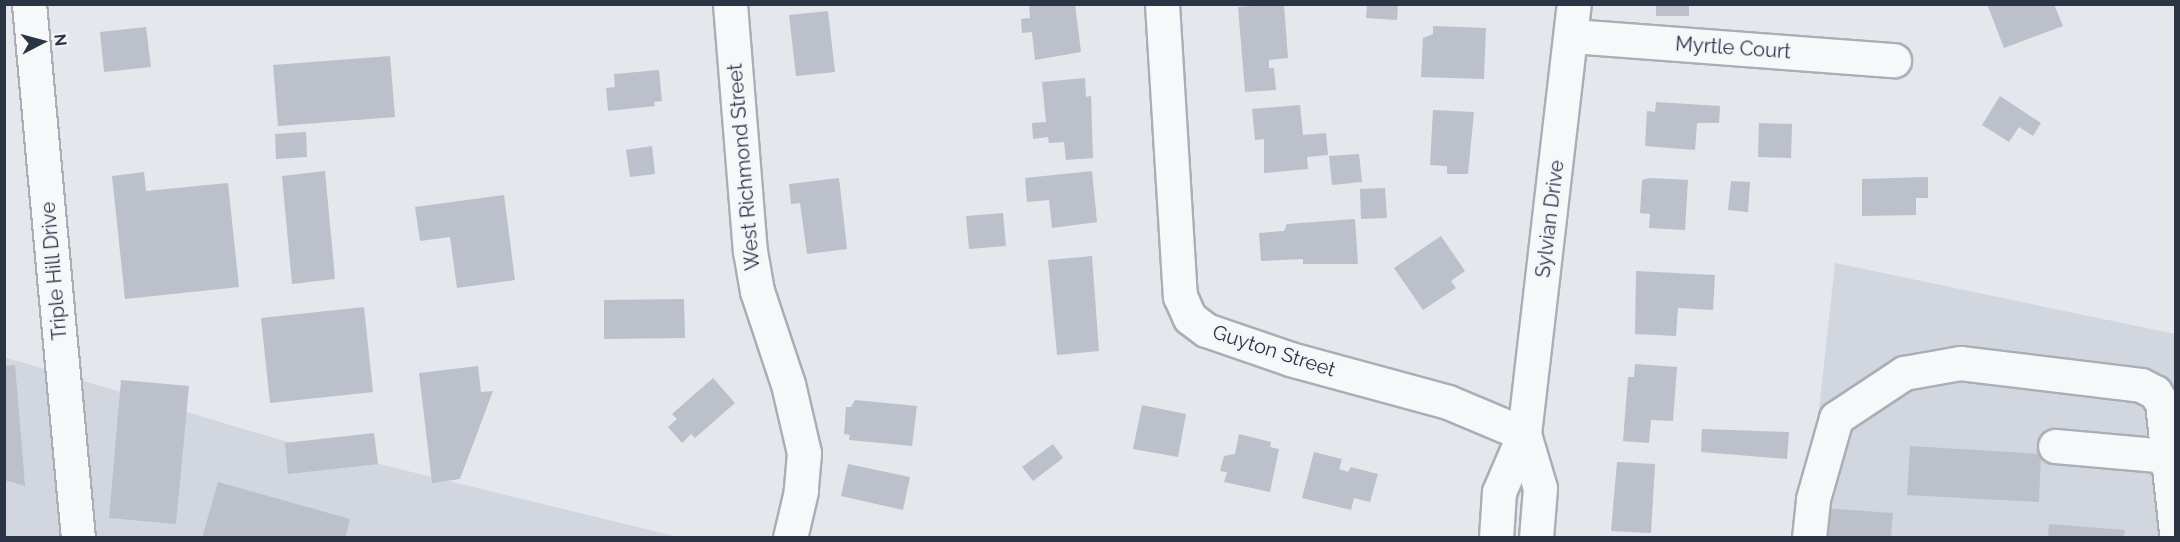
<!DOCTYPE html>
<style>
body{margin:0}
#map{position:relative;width:2180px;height:542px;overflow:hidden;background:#e4e7ec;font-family:Raleway,sans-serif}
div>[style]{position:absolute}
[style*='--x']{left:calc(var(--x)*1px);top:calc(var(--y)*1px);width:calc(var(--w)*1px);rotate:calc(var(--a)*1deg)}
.built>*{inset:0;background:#d2d6de}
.building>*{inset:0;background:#bbc0ca}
.roads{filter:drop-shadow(2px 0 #a9aeb7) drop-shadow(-2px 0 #a9aeb7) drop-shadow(0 2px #a9aeb7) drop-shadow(0 -2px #a9aeb7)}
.minor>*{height:33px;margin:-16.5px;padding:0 16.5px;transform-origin:16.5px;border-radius:16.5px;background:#f7f8fa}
span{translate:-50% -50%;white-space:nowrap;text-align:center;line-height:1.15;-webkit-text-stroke:6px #f4f6f9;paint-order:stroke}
.street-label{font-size:20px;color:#2b3445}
.frame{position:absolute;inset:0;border:6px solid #2b3445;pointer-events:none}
.north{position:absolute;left:12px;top:12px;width:60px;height:60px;-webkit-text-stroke:4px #f4f6f9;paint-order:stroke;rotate:84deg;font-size:16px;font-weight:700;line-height:24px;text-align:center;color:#2b3445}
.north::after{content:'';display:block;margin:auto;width:21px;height:27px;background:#2b3445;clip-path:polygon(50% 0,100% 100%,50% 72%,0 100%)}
</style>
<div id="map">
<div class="built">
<div style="clip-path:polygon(1835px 263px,2175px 334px,2175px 537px,1805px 538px)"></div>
<div style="clip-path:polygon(4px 357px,277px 439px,678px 537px,5px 537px)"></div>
</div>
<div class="building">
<div style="clip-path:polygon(1035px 4px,1075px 4px,1081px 52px,1035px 60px,1032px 32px,1022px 33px,1021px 19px,1030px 18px,1029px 5px)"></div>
<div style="clip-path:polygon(1284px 4px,1288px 58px,1269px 60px,1269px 68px,1274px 68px,1276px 90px,1245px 92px,1238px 7px)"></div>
<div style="clip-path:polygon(1367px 4px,1398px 4px,1397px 20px,1366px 18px)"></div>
<div style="clip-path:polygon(1656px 4px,1689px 4px,1689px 16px,1656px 16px)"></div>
<div style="clip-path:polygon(1987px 4px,2054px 4px,2063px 26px,2004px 48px)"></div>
<div style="clip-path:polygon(828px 11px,835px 72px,796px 76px,789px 15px)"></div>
<div style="clip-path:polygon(1433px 26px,1486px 28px,1484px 79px,1421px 77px,1423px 38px,1433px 34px)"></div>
<div style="clip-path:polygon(146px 27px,151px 67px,104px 72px,100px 32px)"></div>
<div style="clip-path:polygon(390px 56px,395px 117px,278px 126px,273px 65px)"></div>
<div style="clip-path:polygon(659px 70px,662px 101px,654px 102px,655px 106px,608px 111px,606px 88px,615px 87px,614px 74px)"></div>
<div style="clip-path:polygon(1085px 78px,1086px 97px,1091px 96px,1093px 158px,1066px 160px,1064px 142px,1049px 143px,1048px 137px,1033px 139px,1032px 123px,1046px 122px,1042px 82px)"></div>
<div style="clip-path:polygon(2000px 96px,2041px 123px,2033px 136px,2019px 127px,2009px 142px,1982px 125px)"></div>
<div style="clip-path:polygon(1656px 102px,1720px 106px,1719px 123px,1697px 123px,1695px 150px,1645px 146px,1647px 111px,1655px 112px)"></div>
<div style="clip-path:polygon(1300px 105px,1303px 135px,1326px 133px,1328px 155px,1307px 157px,1308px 169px,1264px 173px,1264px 139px,1255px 140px,1252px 109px)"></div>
<div style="clip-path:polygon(1433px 110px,1474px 112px,1468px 174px,1447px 174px,1447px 166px,1430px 165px)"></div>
<div style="clip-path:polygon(1759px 123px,1792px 124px,1791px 158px,1758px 157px)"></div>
<div style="clip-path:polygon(306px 132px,307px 157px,276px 159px,275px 134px)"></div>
<div style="clip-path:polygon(652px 146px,655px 174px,630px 177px,626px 150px)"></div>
<div style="clip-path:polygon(1359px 154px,1362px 182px,1332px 185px,1329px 156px)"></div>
<div style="clip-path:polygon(325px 171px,335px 279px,292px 284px,282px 176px)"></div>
<div style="clip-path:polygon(1092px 171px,1097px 222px,1052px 228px,1049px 200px,1027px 202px,1025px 178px)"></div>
<div style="clip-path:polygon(144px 172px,146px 191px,228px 183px,239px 287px,125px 299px,112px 176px)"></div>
<div style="clip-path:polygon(1928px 177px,1928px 198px,1916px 198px,1916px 215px,1862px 216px,1862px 179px)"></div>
<div style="clip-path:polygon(839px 178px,847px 249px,807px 254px,800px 203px,791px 204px,789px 184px)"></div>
<div style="clip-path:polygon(1650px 178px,1688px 180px,1685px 230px,1649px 228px,1650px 214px,1640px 213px,1642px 180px)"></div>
<div style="clip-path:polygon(1731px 181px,1750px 182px,1748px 212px,1728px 210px)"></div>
<div style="clip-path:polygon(1385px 188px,1387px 218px,1361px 219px,1360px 189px)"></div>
<div style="clip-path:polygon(504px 195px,515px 280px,457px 288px,450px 237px,420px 241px,415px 207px)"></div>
<div style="clip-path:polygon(1003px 213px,1006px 246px,969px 249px,966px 216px)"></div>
<div style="clip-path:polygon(1355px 219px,1358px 264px,1303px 264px,1303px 259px,1261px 261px,1259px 233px,1284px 231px,1287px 224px)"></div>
<div style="clip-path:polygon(1441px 236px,1465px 271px,1451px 281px,1456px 288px,1423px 310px,1394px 268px)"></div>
<div style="clip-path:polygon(1092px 256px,1099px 351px,1057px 355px,1048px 260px)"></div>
<div style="clip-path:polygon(1636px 271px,1715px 275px,1713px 310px,1678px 308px,1676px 336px,1635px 334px)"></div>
<div style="clip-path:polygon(684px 299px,685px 338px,604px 339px,604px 300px)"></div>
<div style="clip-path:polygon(364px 307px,373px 392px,270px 403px,261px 318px)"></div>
<div style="clip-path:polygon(1635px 364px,1677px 367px,1673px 421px,1651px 420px,1649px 443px,1623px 441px,1628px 377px,1634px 377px)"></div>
<div style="clip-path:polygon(15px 365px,25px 486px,4px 480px,4px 366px)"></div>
<div style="clip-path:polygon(478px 366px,481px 392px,493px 391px,460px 479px,432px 483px,419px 373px)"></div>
<div style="clip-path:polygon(713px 378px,735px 403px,695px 438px,691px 434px,682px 443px,668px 427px,677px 419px,672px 414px)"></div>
<div style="clip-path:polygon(121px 380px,189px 386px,176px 524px,109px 518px)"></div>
<div style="clip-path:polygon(855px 400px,917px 406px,912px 446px,849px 440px,850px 435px,844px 434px,846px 407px,851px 407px)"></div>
<div style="clip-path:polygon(1142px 405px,1186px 414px,1178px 457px,1133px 449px)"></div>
<div style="clip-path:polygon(1702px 429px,1789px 432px,1787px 459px,1701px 452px)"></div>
<div style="clip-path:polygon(374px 433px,378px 464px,288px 474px,285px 443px)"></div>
<div style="clip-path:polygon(1239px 434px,1271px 442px,1270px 447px,1279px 449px,1270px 492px,1224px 482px,1227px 472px,1220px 471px,1224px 456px,1235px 454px)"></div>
<div style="clip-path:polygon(1053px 444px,1063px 458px,1033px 481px,1022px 467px)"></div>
<div style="clip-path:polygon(1910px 446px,2041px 454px,2039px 502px,1907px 495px)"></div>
<div style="clip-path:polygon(1314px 452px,1342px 459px,1339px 469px,1348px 472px,1351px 467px,1378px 474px,1370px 502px,1354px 498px,1351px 510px,1302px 498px)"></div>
<div style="clip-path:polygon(1617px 462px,1655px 464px,1651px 533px,1611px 531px)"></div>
<div style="clip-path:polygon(848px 464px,910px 477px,903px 510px,841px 496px)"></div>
<div style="clip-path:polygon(218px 482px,350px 519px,345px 538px,202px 538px)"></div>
<div style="clip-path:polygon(1821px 508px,1893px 513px,1891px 538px,1818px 538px)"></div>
<div style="clip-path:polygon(2049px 524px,2125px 530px,2124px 538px,2048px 538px)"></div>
</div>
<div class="roads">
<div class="minor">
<div style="--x:29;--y:4;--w:536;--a:84.76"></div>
<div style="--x:730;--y:4;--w:248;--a:85.4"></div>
<div style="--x:750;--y:251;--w:41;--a:80.1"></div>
<div style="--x:757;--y:291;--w:98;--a:71.6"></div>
<div style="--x:788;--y:384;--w:71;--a:76.9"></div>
<div style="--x:804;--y:453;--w:38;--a:95"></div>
<div style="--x:801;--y:491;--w:48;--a:103.2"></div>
<div style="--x:1162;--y:4;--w:293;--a:86.5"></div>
<div style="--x:1180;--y:296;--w:24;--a:66"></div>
<div style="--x:1190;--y:318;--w:20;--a:37"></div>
<div style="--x:1206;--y:330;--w:89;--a:19"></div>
<div style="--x:1290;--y:359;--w:164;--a:15.2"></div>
<div style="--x:1448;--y:402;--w:82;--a:22.8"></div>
<div style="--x:1572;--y:36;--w:323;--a:4.3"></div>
<div style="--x:1524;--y:434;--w:56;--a:73.5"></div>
<div style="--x:1540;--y:488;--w:50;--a:94.6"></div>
<div style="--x:2055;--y:446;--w:112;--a:5.1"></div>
<div style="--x:1496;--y:538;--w:46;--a:-86.3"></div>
<div style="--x:1499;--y:492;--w:63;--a:-66.7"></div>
<div style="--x:1524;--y:434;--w:433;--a:-83.4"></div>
<div style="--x:1809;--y:538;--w:39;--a:-84"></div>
<div style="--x:1813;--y:499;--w:84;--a:-74.1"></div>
<div style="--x:1836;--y:418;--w:82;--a:-33.5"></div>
<div style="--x:1904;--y:373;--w:57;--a:-10.1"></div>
<div style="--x:1960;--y:363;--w:182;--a:6.9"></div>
<div style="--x:2141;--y:385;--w:16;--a:27"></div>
<div style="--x:2155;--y:392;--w:13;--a:58"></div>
<div style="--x:2162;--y:403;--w:129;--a:83.8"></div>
</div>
</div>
<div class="street-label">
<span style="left:1733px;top:48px;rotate:4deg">Myrtle Court</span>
<span style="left:744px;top:167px;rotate:-95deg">West Richmond Street</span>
<span style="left:1550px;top:219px;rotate:-83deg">Sylvian Drive</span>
<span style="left:54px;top:271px;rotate:-95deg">Triple Hill Drive</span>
<span style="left:1274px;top:351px;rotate:18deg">Guyton Street</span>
</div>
<div class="frame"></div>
<div class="north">N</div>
</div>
